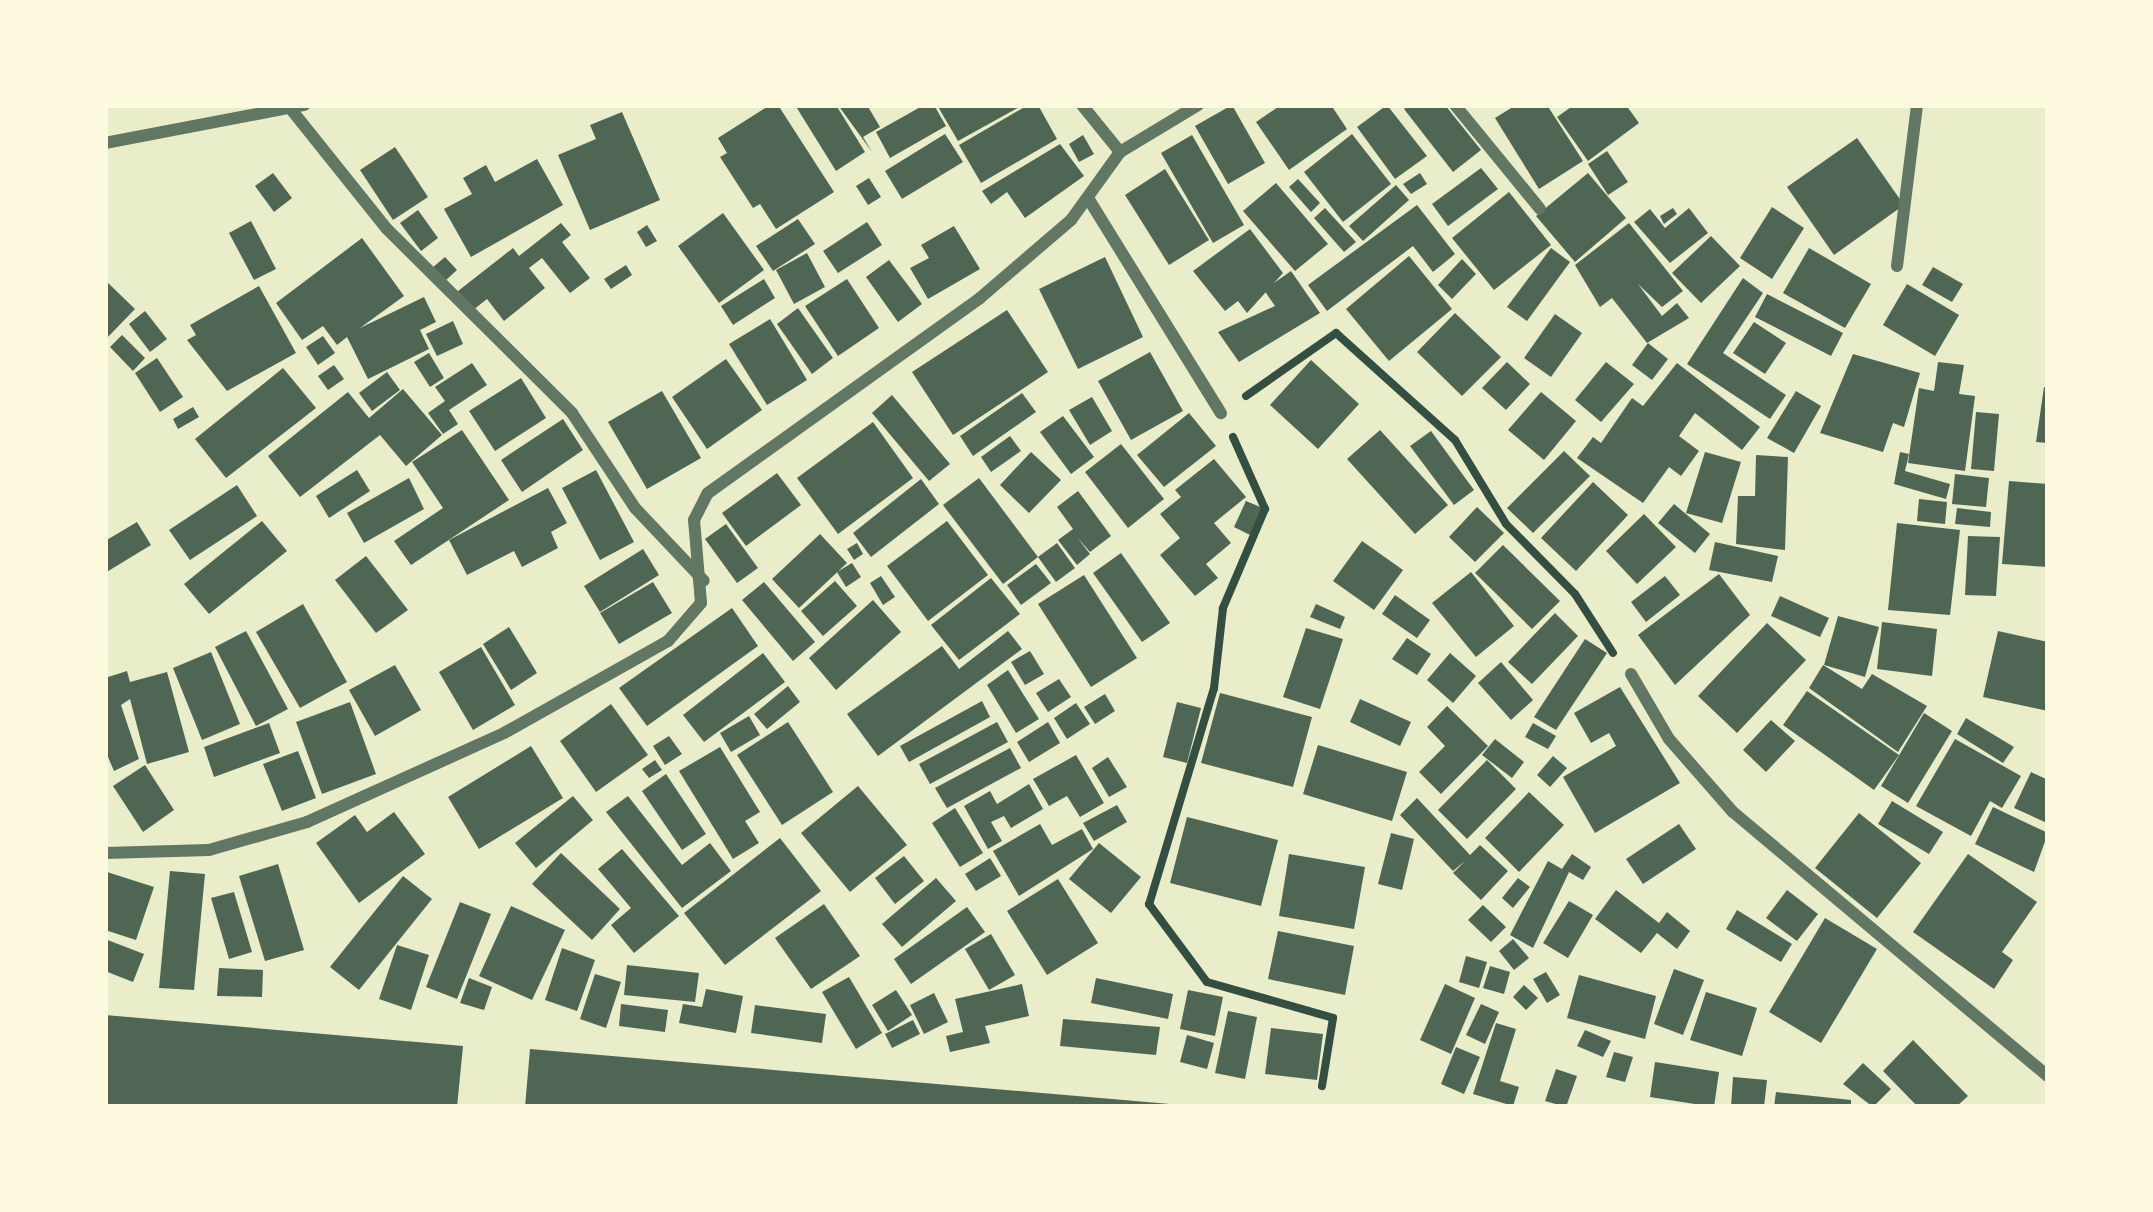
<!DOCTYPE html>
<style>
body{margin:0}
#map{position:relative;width:2153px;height:1212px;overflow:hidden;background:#e9edc9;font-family:"Fira Sans",sans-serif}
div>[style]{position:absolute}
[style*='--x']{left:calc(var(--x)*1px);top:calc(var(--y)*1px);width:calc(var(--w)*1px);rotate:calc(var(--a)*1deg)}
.building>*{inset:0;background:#4f6655}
.path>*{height:8px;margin:-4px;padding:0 4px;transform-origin:4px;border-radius:4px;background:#344e41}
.minor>*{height:12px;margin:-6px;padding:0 6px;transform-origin:6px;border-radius:6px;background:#617663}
span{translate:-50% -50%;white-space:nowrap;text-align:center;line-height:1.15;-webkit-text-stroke:12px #fefae0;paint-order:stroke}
.frame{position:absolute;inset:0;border:108px solid #fefae0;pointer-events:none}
</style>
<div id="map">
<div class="building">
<div style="clip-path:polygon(770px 105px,778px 105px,834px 192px,776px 229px,760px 204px,753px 208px,720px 157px,727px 153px,718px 138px)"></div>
<div style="clip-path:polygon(795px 105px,836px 105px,865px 152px,836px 171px)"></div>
<div style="clip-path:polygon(838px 105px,867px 105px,880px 127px,863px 137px,872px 152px)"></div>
<div style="clip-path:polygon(924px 105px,934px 105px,946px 126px,890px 158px,876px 132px)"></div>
<div style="clip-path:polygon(937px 105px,1023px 105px,958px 141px)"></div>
<div style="clip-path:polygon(1028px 105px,1038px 105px,1057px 139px,981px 183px,959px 145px)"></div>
<div style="clip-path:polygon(1232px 105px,1265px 163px,1228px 184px,1195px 126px)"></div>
<div style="clip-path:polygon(1281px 105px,1331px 105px,1347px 129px,1289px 170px,1256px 122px)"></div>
<div style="clip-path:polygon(1387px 105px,1427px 156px,1395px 179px,1357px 127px)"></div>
<div style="clip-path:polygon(1409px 105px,1445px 105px,1481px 150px,1453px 172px,1404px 109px)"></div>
<div style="clip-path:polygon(1516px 105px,1547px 105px,1583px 161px,1539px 189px,1495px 118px)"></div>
<div style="clip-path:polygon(1574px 105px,1626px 105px,1639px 123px,1588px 161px,1557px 117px)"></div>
<div style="clip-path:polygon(622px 112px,660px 200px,590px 230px,558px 155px,596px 139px,590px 125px)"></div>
<div style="clip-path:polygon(945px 134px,963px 162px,902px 199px,885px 171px)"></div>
<div style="clip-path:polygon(1352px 134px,1391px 184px,1343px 222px,1304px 172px)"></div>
<div style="clip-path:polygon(1083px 135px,1094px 154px,1079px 162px,1069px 144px)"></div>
<div style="clip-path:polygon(1192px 135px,1244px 225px,1213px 243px,1161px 153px)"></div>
<div style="clip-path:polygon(1857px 138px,1904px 205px,1834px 255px,1787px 187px)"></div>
<div style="clip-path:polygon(1060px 144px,1084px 176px,1025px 218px,1007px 192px,991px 204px,982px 191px)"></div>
<div style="clip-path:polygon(395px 147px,428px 197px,393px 220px,360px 170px)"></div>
<div style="clip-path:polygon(1607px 151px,1628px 182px,1608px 195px,1588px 164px)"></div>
<div style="clip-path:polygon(537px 159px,563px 205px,471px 257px,444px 209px,472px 194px,463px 178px,486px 165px,495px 182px)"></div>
<div style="clip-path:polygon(1481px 168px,1498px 189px,1448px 226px,1432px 204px)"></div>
<div style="clip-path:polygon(1165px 169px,1209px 240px,1169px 265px,1125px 195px)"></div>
<div style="clip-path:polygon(273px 173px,292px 198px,274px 212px,255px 186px)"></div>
<div style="clip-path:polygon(1420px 173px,1427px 184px,1411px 194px,1403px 184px)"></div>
<div style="clip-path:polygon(1588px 173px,1626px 218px,1575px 262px,1536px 216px)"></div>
<div style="clip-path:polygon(869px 178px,881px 197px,868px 205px,856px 186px)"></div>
<div style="clip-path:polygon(1298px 179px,1320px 203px,1311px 212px,1289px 187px)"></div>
<div style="clip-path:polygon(1276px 183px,1328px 244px,1295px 271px,1243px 211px)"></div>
<div style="clip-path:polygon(1396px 185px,1409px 200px,1363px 241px,1349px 226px)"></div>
<div style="clip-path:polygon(1509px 192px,1551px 245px,1494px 290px,1452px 238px)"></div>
<div style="clip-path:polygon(1417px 205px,1455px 254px,1433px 272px,1413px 246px,1327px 311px,1308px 285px)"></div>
<div style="clip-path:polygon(1772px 207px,1804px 228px,1772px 279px,1740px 258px)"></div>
<div style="clip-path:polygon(1325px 208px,1356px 242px,1344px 252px,1314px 218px)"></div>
<div style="clip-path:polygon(1673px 208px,1677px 214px,1664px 224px,1660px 216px)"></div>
<div style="clip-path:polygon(1689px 208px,1708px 233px,1670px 263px,1634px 222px,1650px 209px,1665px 228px)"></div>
<div style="clip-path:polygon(418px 210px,438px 238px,421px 251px,400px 223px)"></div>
<div style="clip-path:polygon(723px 213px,764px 270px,719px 303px,678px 246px)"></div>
<div style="clip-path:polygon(798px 219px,815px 244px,773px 271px,756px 246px)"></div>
<div style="clip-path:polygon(251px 221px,276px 269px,254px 280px,229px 233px)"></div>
<div style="clip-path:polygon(867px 222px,882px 245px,838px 273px,823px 251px)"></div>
<div style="clip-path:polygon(561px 223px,571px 235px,562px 242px,590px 278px,570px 293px,542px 258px,529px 268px,545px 288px,504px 321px,487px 299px,468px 314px,453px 295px,513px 248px,519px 256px)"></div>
<div style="clip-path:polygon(1629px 223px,1683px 291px,1662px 307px,1638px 284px,1662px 316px,1677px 303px,1689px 318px,1647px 343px,1612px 298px,1600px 307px,1575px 265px)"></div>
<div style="clip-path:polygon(647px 225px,657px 241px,646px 247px,637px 232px)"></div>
<div style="clip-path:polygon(954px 226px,980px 269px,928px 299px,910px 268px,929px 258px,921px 245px)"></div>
<div style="clip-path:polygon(1250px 229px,1283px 273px,1247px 313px,1238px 301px,1225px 311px,1193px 271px)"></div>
<div style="clip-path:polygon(1711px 236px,1740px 266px,1701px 303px,1672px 273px)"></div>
<div style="clip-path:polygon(362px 238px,404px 296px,360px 328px,424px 297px,436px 322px,420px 330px,429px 349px,368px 379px,347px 337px,337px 345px,323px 326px,302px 340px,276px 303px)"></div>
<div style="clip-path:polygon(1551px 248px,1570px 262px,1527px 321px,1507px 307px)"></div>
<div style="clip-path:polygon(1809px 248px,1871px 284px,1845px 328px,1783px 293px)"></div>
<div style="clip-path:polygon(807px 253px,825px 287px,794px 304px,776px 270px)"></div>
<div style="clip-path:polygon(1409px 256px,1452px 309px,1389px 361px,1346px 309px)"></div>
<div style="clip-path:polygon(445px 257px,457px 270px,445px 281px,432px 268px)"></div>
<div style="clip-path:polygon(1105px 257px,1143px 337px,1078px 369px,1039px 289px)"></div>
<div style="clip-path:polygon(1462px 259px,1476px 274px,1452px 299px,1438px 285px)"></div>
<div style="clip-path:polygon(889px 260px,922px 304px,898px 322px,866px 277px)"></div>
<div style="clip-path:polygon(626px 265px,632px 275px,611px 289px,604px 279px)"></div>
<div style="clip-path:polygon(1933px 267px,1963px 284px,1952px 302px,1922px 285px)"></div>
<div style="clip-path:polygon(1291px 271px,1320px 313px,1239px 362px,1218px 332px,1275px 306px,1264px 290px)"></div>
<div style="clip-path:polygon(1743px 278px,1763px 293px,1723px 353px,1786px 395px,1770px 419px,1687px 364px)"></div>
<div style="clip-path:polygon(764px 279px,775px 298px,733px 325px,721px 306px)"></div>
<div style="clip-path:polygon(847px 279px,879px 328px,838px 356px,805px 306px)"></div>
<div style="clip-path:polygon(105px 280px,135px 309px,105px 340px)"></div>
<div style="clip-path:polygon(1907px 284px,1959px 315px,1935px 356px,1883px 325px)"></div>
<div style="clip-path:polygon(259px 286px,296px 353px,227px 391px,187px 340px,196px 335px,190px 325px)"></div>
<div style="clip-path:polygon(1767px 294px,1843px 333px,1831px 356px,1755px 317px)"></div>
<div style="clip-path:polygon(798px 308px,833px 358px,812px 374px,777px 324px)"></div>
<div style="clip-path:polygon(1007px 310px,1048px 372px,953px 435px,912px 372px)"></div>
<div style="clip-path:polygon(145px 311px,167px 339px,150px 352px,129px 324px)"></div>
<div style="clip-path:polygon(1455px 313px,1501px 357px,1462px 396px,1417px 352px)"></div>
<div style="clip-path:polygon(1555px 314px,1582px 333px,1551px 377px,1524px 358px)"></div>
<div style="clip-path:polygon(770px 319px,807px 380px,767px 405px,729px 344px)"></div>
<div style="clip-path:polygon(453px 321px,463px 344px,437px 356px,426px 334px)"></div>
<div style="clip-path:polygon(1754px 322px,1786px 343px,1765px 374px,1733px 353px)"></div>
<div style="clip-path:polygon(122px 335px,145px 358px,133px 371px,110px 347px)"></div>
<div style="clip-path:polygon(323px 336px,335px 353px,318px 365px,306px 347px)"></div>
<div style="clip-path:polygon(1648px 343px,1668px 359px,1652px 380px,1632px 365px)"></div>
<div style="clip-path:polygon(1150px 352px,1183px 411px,1131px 440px,1098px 381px)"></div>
<div style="clip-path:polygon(429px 353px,444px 378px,430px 387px,414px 362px)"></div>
<div style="clip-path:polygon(1853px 354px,1920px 373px,1904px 427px,1893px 423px,1883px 452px,1820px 433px)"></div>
<div style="clip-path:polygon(157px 358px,183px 397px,160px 412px,135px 373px)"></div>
<div style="clip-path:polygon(726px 359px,762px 410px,707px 449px,672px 397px)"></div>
<div style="clip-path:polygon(1311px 360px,1359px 404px,1318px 449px,1270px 405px)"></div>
<div style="clip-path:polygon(1507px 362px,1530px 384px,1506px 410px,1482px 388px)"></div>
<div style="clip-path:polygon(1606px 362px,1634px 384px,1601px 422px,1575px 400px)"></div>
<div style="clip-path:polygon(1938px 362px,1964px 365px,1959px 394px,1975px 396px,1965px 471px,1908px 463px,1919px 388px,1934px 391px)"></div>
<div style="clip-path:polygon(472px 363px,487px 385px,449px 410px,458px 424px,443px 434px,428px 413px,445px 401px,435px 387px)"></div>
<div style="clip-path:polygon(1677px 363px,1760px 427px,1742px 450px,1695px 413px,1679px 436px,1699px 451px,1681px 476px,1669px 467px,1643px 503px,1577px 458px,1593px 437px,1601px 443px,1632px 398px,1643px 406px)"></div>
<div style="clip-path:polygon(334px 365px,344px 379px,328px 390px,318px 376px)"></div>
<div style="clip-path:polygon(283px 368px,316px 408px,226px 478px,195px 439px)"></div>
<div style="clip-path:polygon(387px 372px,400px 390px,372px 411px,359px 393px)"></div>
<div style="clip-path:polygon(521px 378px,546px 418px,495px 451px,469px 411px)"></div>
<div style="clip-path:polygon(2044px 387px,2048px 388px,2048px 443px,2036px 442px)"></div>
<div style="clip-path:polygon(403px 389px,442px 435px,406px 466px,380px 435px,300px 497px,268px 456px,348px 392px,369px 418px)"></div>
<div style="clip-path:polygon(662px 391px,701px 458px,647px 489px,608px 422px)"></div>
<div style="clip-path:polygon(1796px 391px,1821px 406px,1794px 453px,1767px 438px)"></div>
<div style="clip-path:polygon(1541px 392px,1576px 421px,1544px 460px,1508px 430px)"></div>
<div style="clip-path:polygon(1022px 393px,1036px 412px,973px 456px,960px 436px)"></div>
<div style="clip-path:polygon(892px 395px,950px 464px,929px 481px,872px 413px)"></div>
<div style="clip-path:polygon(1092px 397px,1112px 431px,1090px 445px,1069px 410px)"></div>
<div style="clip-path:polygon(193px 407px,199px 417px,178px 429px,173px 419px)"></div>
<div style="clip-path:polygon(1976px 412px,1999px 414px,1994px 471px,1971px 469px)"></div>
<div style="clip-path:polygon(1189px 413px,1216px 446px,1164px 487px,1137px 455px)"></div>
<div style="clip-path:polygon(1063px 416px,1094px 457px,1071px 474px,1040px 432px)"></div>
<div style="clip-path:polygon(563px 419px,583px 450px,522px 492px,501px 460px)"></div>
<div style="clip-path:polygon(873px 422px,913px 478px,838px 534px,797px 478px)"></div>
<div style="clip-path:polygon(462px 430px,509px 500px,411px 565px,394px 541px,443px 508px,412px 462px)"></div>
<div style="clip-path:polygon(1380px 430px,1448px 505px,1415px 534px,1347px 459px)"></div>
<div style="clip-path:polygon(1431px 431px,1474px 490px,1454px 505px,1410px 446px)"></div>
<div style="clip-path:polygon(1010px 436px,1021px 451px,991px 472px,981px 457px)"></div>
<div style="clip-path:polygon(1121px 444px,1164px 499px,1128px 528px,1085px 472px)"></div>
<div style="clip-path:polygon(1564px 451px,1590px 476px,1533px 533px,1507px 508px)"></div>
<div style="clip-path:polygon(1031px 452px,1061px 480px,1029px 513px,1000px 485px)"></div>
<div style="clip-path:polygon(1705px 452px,1741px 462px,1722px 523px,1686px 513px)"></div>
<div style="clip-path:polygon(1900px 452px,1909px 454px,1905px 471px,1950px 484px,1946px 499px,1894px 484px)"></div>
<div style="clip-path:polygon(1756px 455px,1788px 457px,1785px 550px,1736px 544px,1738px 496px,1755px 496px)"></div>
<div style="clip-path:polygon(1214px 459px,1246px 497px,1214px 523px,1231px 543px,1206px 564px,1218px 578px,1195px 596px,1160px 555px,1180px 538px,1160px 514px,1181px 497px,1175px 490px)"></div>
<div style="clip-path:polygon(357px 470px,370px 491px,329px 518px,316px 496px)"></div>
<div style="clip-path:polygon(596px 470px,634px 542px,600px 560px,562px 488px)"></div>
<div style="clip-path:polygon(777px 473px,801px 505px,746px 546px,722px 513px)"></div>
<div style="clip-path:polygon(1955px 474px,1989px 478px,1986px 507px,1952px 504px)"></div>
<div style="clip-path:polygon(409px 478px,424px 509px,364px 543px,347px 513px)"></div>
<div style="clip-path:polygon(979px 478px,1038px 557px,1003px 584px,943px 505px)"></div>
<div style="clip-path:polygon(921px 479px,939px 504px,871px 557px,853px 533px)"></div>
<div style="clip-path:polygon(2009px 481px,2048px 484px,2048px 567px,2002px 564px)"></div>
<div style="clip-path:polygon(1593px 482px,1628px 515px,1576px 571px,1541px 538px)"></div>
<div style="clip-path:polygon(237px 485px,257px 516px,190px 560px,169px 530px)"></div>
<div style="clip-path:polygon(548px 488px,567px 523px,551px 532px,558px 548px,522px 567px,514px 551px,467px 575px,449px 540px)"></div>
<div style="clip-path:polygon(1078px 491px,1111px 536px,1090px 552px,1077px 537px,1090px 554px,1077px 565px,1058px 540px,1073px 529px,1057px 507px)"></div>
<div style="clip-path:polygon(1919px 499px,1947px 502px,1945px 524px,1917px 521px)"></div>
<div style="clip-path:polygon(1246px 501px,1265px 509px,1252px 536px,1234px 527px)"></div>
<div style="clip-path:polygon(1674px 504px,1710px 534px,1695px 553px,1658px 523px)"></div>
<div style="clip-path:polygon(1477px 507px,1504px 533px,1475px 562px,1449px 537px)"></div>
<div style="clip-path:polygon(1957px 508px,1991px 512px,1990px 527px,1955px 524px)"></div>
<div style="clip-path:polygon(1644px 514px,1676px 547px,1637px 584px,1606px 551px)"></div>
<div style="clip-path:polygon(262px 521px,287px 551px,209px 614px,184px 584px)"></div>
<div style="clip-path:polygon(947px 521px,988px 575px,928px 621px,887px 566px)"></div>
<div style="clip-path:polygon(137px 522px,151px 545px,105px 573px,105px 541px)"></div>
<div style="clip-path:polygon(1897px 523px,1960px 530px,1950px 615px,1888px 610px)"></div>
<div style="clip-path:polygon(726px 524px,758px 568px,737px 583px,705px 539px)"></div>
<div style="clip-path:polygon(820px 534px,847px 563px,799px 608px,772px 579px)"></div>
<div style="clip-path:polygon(1968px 536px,2000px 537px,1996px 596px,1965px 595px)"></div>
<div style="clip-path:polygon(1362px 541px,1403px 570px,1374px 610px,1333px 581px)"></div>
<div style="clip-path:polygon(1715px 542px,1778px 556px,1772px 582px,1709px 570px)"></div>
<div style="clip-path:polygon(857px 543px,863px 554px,854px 560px,847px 549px)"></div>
<div style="clip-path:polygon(1057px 543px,1075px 568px,1056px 582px,1038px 557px)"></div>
<div style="clip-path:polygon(1503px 545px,1560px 601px,1532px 629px,1475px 573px)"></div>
<div style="clip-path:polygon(643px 549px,659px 575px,600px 612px,584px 586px)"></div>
<div style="clip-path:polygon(1121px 553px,1170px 623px,1142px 642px,1093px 573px)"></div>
<div style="clip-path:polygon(366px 556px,408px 610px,376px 633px,335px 580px)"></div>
<div style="clip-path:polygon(852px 563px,861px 577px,846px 587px,837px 572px)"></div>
<div style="clip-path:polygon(1036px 564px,1051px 583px,1021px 605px,1007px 585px)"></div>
<div style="clip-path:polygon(1471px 572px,1514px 626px,1476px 657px,1432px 603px)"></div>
<div style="clip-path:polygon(1719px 574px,1750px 615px,1675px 685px,1638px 635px)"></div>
<div style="clip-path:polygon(1084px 575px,1137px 658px,1091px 687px,1038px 604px)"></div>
<div style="clip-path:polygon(881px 576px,895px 597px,883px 605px,870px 583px)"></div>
<div style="clip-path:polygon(1665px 576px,1680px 595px,1646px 622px,1631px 602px)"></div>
<div style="clip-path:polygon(991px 578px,1020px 614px,959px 660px,931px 625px)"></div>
<div style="clip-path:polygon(835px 581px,857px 606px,823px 636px,801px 611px)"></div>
<div style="clip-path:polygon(653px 582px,672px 613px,619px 644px,600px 613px)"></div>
<div style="clip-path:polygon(764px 582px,815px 642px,793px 661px,742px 600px)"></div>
<div style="clip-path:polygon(1395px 595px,1430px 620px,1417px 638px,1382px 614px)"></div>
<div style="clip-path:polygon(1780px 596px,1829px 618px,1820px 637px,1771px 616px)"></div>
<div style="clip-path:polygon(873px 600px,901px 632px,836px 690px,809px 658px)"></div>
<div style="clip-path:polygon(303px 604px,347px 682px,300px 708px,256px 632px)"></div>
<div style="clip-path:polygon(1316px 604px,1345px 617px,1340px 629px,1310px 617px)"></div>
<div style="clip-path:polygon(732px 608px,758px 646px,647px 726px,619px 688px)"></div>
<div style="clip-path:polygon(1555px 613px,1578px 636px,1532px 684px,1508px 662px)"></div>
<div style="clip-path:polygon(1838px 616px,1879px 627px,1865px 677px,1824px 665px)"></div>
<div style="clip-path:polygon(1882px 622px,1937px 629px,1932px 676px,1877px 669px)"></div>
<div style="clip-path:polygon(1767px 623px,1806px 660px,1737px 733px,1698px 696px)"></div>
<div style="clip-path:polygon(509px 627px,537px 673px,511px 690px,483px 644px)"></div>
<div style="clip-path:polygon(1306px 628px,1343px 639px,1320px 709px,1283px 697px)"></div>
<div style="clip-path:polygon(246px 631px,288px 709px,256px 726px,215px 647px)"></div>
<div style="clip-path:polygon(1008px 631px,1022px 649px,878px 756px,847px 714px,942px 646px,959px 669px)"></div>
<div style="clip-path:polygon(1998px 631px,2048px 642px,2048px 711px,1983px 697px)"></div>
<div style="clip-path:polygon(1407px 638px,1431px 654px,1417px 675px,1392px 659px)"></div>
<div style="clip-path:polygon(1585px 639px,1607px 653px,1556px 730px,1534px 717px)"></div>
<div style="clip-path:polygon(481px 647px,515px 705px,473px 730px,439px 672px)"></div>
<div style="clip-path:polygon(1030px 651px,1044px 674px,1025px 685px,1011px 662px)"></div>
<div style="clip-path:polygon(211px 652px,240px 724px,202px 740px,173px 668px)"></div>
<div style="clip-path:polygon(763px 653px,785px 682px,704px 742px,683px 715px)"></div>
<div style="clip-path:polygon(1450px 653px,1476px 676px,1453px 703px,1427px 680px)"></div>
<div style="clip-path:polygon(1501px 662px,1533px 700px,1511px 720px,1478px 683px)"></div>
<div style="clip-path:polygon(395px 665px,421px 710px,375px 736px,349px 690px)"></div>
<div style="clip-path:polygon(1823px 665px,1862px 689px,1872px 674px,1927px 706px,1898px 752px,1809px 688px)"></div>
<div style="clip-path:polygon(1008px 670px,1039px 719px,1016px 733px,987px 685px)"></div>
<div style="clip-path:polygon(127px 671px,130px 682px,167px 672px,189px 752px,147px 764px,130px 699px,121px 705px,139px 759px,114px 771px,105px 750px,105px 678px)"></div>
<div style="clip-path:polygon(1059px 679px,1071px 697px,1048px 712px,1036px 693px)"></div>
<div style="clip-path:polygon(788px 686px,800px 702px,767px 729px,754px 714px)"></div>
<div style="clip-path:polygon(1620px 687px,1680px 783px,1595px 833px,1563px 777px,1616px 746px,1609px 733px,1591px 743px,1574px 713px)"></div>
<div style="clip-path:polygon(1807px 691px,1899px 755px,1874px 790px,1783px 725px)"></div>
<div style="clip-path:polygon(1220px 693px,1312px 717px,1293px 787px,1201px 763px)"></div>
<div style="clip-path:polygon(1105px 694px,1115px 711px,1095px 724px,1084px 707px)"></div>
<div style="clip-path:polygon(1360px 699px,1411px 722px,1400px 746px,1350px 722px)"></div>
<div style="clip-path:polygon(982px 701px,990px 717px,909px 762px,900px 746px)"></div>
<div style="clip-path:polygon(350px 702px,376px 774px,322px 794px,296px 722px)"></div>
<div style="clip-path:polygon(1177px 702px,1201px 708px,1187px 763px,1163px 757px)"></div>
<div style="clip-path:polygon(1076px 703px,1090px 724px,1067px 739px,1054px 718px)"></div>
<div style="clip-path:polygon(611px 704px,648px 755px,596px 792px,560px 741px)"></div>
<div style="clip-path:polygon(1447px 706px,1488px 746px,1441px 794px,1419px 772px,1445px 746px,1427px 727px)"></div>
<div style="clip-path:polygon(1924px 713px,1952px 731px,1908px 803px,1881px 786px)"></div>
<div style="clip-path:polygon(749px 716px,760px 735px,731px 752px,720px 733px)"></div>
<div style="clip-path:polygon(1966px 718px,2014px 747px,2003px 763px,1957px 734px)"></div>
<div style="clip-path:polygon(1771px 720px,1795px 741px,1766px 772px,1743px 750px)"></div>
<div style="clip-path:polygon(788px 722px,833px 792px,782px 825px,737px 755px)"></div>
<div style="clip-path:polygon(997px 722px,1008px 742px,930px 784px,919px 764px)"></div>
<div style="clip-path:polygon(1048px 722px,1060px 743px,1029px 762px,1017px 742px)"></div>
<div style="clip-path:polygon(269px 723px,280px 753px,214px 777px,204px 747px)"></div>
<div style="clip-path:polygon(1533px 723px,1556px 736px,1548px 749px,1525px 737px)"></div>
<div style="clip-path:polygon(669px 736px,682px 754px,665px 765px,653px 746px)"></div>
<div style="clip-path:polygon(1495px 739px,1524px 762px,1512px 778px,1482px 755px)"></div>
<div style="clip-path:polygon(1955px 739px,2021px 776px,2002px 808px,1990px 801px,1971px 836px,1916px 806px)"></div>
<div style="clip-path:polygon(1318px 745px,1407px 772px,1392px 821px,1303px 794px)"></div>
<div style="clip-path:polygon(531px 746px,563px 798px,479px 849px,448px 797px)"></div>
<div style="clip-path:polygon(720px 747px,760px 812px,745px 821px,759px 843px,733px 859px,679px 771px)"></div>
<div style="clip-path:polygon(1010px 748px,1021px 768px,947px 808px,935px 788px)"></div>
<div style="clip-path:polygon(298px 751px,316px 798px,282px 811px,263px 764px)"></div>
<div style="clip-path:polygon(1076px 755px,1104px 803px,1080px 817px,1067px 796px,1049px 806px,1033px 779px)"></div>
<div style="clip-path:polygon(1553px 756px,1567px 768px,1550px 787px,1537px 775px)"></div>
<div style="clip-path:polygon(1108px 757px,1127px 787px,1109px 797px,1092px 768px)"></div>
<div style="clip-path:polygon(655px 760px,662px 770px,649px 778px,642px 769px)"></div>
<div style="clip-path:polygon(1487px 760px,1516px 789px,1467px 839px,1438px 810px)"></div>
<div style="clip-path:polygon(145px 765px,174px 810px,143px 832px,113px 786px)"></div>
<div style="clip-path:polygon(2031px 772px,2048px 780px,2047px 823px,2014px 808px)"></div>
<div style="clip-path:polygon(666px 774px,706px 834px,682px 850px,642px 791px)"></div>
<div style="clip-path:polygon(1029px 784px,1043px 809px,1011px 828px,1004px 816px,991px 822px,1002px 841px,988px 849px,964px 806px,990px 791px,997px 804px)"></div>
<div style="clip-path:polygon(858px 786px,907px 845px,850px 892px,801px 833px)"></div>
<div style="clip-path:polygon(1529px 792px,1564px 825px,1519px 872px,1485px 838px)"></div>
<div style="clip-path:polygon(573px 796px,593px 820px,536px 868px,515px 843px)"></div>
<div style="clip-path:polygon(628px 796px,682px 865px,710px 843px,731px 871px,682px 908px,606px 812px)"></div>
<div style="clip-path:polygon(1417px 798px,1470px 855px,1480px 845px,1508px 871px,1481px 900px,1453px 873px,1465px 861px,1453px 871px,1400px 815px)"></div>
<div style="clip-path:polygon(1892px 801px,1943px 832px,1929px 854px,1878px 824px)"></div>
<div style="clip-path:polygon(1117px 805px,1127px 822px,1094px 841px,1083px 823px)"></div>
<div style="clip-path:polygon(1993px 807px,2048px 833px,2034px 872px,1975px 844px)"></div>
<div style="clip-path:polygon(955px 808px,983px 853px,960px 867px,932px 823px)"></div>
<div style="clip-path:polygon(394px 812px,425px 854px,359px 903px,316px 843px,355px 815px,367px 832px)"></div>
<div style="clip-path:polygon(1859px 813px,1921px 863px,1877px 918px,1815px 868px)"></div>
<div style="clip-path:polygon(1187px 817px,1278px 840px,1261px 906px,1170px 883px)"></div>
<div style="clip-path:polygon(1040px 824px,1052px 845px,1082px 829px,1093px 849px,1019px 896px,993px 851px)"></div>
<div style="clip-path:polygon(1679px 824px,1696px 849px,1643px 884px,1626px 859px)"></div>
<div style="clip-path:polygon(1391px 833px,1414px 839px,1402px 890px,1378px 884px)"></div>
<div style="clip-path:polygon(780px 838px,821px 891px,725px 965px,684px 913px)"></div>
<div style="clip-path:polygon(1099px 843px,1141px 877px,1111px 913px,1069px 879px)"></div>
<div style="clip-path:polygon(622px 849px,679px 916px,634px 953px,611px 925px,631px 908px,598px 869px)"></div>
<div style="clip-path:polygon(561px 853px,620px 909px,592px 940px,532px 884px)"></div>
<div style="clip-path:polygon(1289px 854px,1365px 867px,1354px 929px,1279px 916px)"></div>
<div style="clip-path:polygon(1572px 854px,1591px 867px,1583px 880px,1569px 872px,1533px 948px,1510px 935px,1548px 861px,1562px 869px)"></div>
<div style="clip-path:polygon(1968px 854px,2037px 902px,2002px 952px,2013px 960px,1994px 989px,1913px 932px)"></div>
<div style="clip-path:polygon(904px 856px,924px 881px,895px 904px,875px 878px)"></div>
<div style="clip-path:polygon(990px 858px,1001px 876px,976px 891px,965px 874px)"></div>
<div style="clip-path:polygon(278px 864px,304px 950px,265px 961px,239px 876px)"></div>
<div style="clip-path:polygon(170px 871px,205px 874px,194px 990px,159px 988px)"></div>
<div style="clip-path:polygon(107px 872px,154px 887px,136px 940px,105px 930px)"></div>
<div style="clip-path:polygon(403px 876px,432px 899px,359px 990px,330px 967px)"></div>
<div style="clip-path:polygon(936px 878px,956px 901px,902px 947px,882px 924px)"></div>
<div style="clip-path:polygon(1518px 878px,1530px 887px,1513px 908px,1502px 898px)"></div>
<div style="clip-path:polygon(1058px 879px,1098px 943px,1047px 975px,1007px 911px)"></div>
<div style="clip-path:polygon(1616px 890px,1659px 923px,1667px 912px,1690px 931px,1677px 949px,1657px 933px,1641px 953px,1595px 919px)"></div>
<div style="clip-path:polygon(1787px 890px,1818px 914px,1797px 941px,1766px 918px)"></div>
<div style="clip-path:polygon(234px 892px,252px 952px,229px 959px,211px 898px)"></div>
<div style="clip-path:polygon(1569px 901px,1593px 915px,1568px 958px,1543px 943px)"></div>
<div style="clip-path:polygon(460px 902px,491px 914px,457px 999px,426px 987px)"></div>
<div style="clip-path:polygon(824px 904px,860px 956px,811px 989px,775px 938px)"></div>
<div style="clip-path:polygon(1483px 905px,1506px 927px,1491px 942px,1468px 920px)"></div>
<div style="clip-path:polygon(511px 906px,565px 930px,532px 1000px,479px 976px)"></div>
<div style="clip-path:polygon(967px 907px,985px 932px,911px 984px,894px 959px)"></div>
<div style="clip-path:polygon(1737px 910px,1792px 944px,1781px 962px,1726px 929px)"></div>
<div style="clip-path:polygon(1825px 918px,1877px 949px,1821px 1043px,1769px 1012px)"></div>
<div style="clip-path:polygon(1278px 931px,1354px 946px,1345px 995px,1268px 979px)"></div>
<div style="clip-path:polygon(991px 934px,1015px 975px,989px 990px,965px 949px)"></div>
<div style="clip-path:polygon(105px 939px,144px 954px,133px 982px,105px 971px)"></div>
<div style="clip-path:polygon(1513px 939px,1529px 958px,1514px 970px,1499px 951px)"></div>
<div style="clip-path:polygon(397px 945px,429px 955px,411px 1010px,379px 999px)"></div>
<div style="clip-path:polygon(562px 948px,595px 960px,577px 1011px,545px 1000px)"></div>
<div style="clip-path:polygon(1466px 956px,1487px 962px,1479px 988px,1459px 982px)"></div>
<div style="clip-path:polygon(627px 965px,699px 973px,695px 1002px,624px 995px)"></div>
<div style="clip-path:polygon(1490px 966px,1510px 972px,1504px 994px,1483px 988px)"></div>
<div style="clip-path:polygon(219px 968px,263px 970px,262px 997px,217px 996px)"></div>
<div style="clip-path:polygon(1674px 969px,1704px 980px,1683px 1035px,1654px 1024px)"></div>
<div style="clip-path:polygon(1546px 972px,1560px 995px,1547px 1003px,1533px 979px)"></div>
<div style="clip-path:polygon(595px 974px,621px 982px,606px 1028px,580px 1019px)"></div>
<div style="clip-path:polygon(1579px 975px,1656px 996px,1645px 1039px,1567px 1018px)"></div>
<div style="clip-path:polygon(849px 977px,882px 1033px,856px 1049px,822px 992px)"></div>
<div style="clip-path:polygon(469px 978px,492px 987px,484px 1010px,460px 1003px)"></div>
<div style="clip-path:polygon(1096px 978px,1173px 994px,1168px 1019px,1091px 1003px)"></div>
<div style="clip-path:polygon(1022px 984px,1029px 1016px,985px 1026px,990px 1043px,950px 1052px,946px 1036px,963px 1032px,955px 999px)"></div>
<div style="clip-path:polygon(1445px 984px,1475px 998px,1451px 1054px,1420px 1040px)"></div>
<div style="clip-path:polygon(1524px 985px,1538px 998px,1526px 1010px,1513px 997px)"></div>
<div style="clip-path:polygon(706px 989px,743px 996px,736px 1033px,679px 1023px,683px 1004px,702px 1007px)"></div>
<div style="clip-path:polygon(896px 990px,912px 1015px,888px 1031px,872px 1005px)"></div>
<div style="clip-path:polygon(1188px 990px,1223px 997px,1215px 1036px,1180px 1029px)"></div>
<div style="clip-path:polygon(1706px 992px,1757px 1008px,1742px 1056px,1690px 1040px)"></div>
<div style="clip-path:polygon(934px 993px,948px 1022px,924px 1034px,910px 1005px)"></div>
<div style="clip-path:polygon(621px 1004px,668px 1010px,665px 1032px,619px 1026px)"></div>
<div style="clip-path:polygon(1481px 1004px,1499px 1012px,1485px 1044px,1466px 1035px)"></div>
<div style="clip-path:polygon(755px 1005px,826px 1014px,822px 1043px,751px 1033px)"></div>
<div style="clip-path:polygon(1228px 1011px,1257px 1017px,1245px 1079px,1215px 1073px)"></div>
<div style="clip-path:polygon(105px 1015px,463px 1046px,457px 1107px,105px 1107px)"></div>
<div style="clip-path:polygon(1063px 1019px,1160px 1027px,1156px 1055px,1060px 1046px)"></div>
<div style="clip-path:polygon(913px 1020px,920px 1034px,892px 1048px,885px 1034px)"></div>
<div style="clip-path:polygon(1496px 1023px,1516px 1029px,1500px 1081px,1519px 1087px,1513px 1106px,1473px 1094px)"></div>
<div style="clip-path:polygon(1271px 1028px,1323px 1034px,1317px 1080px,1265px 1074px)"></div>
<div style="clip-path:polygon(1585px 1030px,1611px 1041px,1603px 1057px,1577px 1046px)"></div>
<div style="clip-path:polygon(1187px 1035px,1214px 1043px,1207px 1069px,1180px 1062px)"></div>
<div style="clip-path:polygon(1913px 1040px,1968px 1096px,1956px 1107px,1918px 1107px,1883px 1071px)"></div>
<div style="clip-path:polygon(1456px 1047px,1480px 1057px,1464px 1094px,1441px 1084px)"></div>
<div style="clip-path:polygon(530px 1049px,1170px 1104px,1170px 1107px,525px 1107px)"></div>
<div style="clip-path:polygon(1614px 1052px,1633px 1057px,1625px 1082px,1606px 1077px)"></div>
<div style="clip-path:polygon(1655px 1062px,1719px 1072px,1714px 1107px,1650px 1097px)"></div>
<div style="clip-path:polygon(1863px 1063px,1891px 1089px,1873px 1107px,1843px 1084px)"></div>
<div style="clip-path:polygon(1556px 1069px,1577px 1076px,1566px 1107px,1545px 1101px)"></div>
<div style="clip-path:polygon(1733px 1077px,1767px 1080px,1764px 1107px,1731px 1107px)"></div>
<div style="clip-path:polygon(1776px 1092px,1851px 1100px,1851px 1107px,1774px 1107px)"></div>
</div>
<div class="path">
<div style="--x:1246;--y:396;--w:110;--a:-35"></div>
<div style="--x:1336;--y:333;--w:160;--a:42"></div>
<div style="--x:1455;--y:440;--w:98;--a:58.7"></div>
<div style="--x:1506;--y:524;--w:98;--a:45.4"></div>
<div style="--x:1575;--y:594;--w:70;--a:57.2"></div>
<div style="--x:1233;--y:437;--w:79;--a:66"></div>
<div style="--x:1265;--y:509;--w:108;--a:113"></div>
<div style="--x:1223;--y:608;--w:81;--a:96.4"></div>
<div style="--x:1214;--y:688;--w:226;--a:106.7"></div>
<div style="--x:1149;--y:904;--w:97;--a:53.4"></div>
<div style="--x:1207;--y:982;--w:131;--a:15.9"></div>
<div style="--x:1333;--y:1018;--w:69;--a:99.2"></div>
</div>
<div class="minor">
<div style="--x:1082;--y:105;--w:60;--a:51"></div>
<div style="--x:1455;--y:105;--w:134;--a:50.7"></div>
<div style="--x:290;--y:108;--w:155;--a:51.3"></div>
<div style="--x:387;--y:229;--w:261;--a:44.8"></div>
<div style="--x:572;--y:413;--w:114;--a:56.4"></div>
<div style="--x:635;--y:508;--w:100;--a:46.6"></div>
<div style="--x:105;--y:143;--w:203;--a:-10.8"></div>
<div style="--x:1088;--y:198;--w:253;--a:58.3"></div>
<div style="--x:1897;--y:266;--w:162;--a:-82.9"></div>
<div style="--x:1631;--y:674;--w:75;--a:59.7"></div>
<div style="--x:1669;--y:739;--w:97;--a:48.8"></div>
<div style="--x:1733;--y:812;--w:411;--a:40"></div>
<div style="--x:105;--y:853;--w:104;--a:-1.7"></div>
<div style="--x:209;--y:850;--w:102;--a:-15.9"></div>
<div style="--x:307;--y:822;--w:216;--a:-24.3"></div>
<div style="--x:504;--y:733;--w:188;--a:-29.3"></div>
<div style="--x:668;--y:641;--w:50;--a:-49"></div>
<div style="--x:701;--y:603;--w:83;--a:-94.8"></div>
<div style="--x:694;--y:520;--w:30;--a:-63"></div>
<div style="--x:708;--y:493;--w:335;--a:-35.6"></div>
<div style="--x:980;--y:298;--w:120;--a:-40.6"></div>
<div style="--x:1071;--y:220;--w:84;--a:-54.2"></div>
<div style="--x:1120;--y:152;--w:91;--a:-31.1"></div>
</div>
<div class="frame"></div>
</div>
